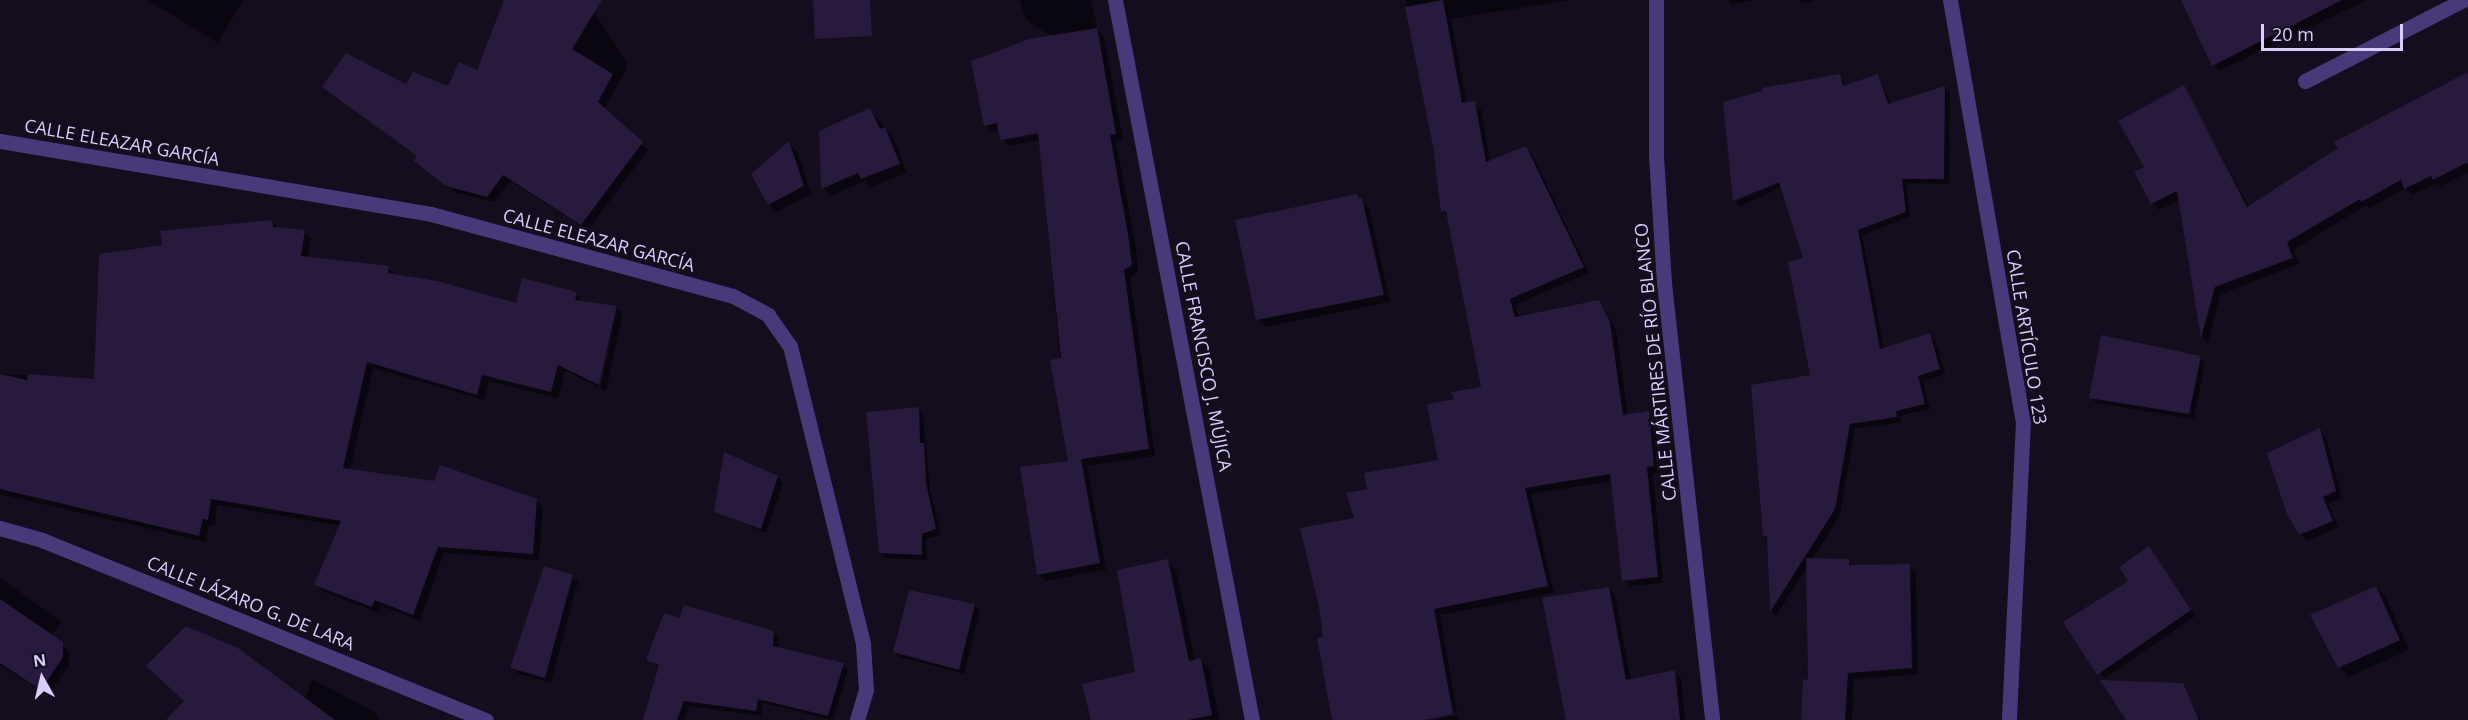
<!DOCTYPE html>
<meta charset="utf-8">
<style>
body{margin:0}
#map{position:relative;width:2468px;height:720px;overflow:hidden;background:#130d1d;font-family:"Open Sans",sans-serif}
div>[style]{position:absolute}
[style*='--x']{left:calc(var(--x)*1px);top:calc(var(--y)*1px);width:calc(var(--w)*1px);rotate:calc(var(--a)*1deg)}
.shadow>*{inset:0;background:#0007}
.building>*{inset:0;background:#271a3d}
.minor>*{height:15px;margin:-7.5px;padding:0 7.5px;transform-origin:7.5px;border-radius:7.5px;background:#483a7a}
.tertiary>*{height:15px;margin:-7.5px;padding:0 7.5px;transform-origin:7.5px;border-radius:7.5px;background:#483a7a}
span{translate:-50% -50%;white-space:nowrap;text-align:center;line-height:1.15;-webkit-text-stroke:6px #130d1d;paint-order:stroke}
.street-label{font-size:18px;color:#daccfc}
.north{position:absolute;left:12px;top:648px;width:60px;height:60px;-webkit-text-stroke:4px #130d1d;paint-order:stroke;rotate:352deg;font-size:16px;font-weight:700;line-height:24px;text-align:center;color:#daccfc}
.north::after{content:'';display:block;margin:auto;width:21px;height:27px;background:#daccfc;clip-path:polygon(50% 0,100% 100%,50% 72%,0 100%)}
.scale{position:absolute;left:2261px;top:24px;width:142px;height:27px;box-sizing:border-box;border:3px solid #daccfc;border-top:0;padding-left:8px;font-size:18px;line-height:21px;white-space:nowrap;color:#daccfc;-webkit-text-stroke:4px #130d1d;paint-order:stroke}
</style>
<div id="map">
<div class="shadow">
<div style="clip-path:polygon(243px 0,218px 43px,149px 1px,150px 0)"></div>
<div style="clip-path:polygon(505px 0,586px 0,626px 61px,626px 70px,604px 109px,648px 150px,588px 230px,510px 181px,494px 202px,454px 192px,422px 167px,418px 157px,324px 87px,449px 88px,478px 72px)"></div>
<div style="clip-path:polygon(evenodd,1020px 0,1091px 0,1098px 31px,1104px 36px,1123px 140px,1116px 141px,1136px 248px,1138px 272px,1130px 277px,1155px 456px,1087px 466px,1106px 570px,1045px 581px,1038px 574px,1069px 462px,1040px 140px,1008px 146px,1000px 130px,992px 132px,985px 125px,1053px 37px,1026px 20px,1020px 0,1045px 130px,1046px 133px,1005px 140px,1005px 137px,1045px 130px)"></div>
<div style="clip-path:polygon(1406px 0,1569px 0,1451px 19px,1467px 104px,1474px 102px,1481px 109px,1490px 162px,1526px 148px,1532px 154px,1589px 273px,1515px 305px,1519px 318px,1599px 301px,1616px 329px,1628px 416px,1648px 413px,1654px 419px,1660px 472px,1653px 474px,1663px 583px,1630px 586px,1623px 580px,1612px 481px,1531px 494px,1554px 593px,1440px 615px,1457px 712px,1415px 720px,1334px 720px,1324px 638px,1356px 520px,1368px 490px,1439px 461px,1456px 400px,1483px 388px,1449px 218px,1443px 211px,1435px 146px)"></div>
<div style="clip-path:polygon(1727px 0,1754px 0,1732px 5px)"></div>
<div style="clip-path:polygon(1799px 0,1815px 0,1803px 4px)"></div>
<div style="clip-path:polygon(2183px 0,2367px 0,2219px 71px)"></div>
<div style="clip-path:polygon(2468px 72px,2468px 172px,2441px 186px,2438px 183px,2412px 195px,2406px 188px,2370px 208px,2366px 205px,2293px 250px,2299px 264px,2221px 294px,2208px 343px,2203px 338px,2180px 199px,2159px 210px,2152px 203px,2146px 168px,2184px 87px,2249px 207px)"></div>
<div style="clip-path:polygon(evenodd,1839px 75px,1846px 86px,1878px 75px,1891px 104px,1945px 87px,1950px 93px,1949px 184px,1906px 183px,1910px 217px,1862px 235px,1884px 349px,1930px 335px,1935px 340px,1945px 374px,1923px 382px,1930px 409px,1900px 416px,1902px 422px,1855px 429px,1840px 515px,1812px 560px,1848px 561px,1854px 567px,1909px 566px,1916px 573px,1918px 674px,1854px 679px,1852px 720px,1803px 720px,1809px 681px,1808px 566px,1776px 616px,1772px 612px,1768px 540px,1764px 535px,1812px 376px,1805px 260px,1782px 187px,1740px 206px,1735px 201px,1724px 103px,1839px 75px,1785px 177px,1786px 180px,1737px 201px,1737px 198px,1785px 177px)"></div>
<div style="clip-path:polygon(870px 110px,893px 137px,907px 173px,871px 187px,865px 181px,831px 196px,823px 188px)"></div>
<div style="clip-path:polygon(789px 143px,797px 151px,811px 194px,777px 212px,769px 204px)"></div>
<div style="clip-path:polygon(1356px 196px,1369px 207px,1390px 302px,1265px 327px,1258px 320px)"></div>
<div style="clip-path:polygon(271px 221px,278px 228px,305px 232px,311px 238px,308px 258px,388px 268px,395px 274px,517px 305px,576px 293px,582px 303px,617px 307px,623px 314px,606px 391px,600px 388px,618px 311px,598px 387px,565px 370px,558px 398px,489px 381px,484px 400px,373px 368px,350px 471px,536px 500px,543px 507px,539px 560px,444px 553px,420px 621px,382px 606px,379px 613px,322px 591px,316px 585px,341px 526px,217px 505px,215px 526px,209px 525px,206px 542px,0 494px,0 374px,96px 380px,163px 247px)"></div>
<div style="clip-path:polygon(2200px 357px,2205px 363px,2194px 419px,2096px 403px,2091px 397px)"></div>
<div style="clip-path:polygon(918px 408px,923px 414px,930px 489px,941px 535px,926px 539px,927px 560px,886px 558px,880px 552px)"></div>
<div style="clip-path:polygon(2319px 430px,2326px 437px,2342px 498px,2328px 504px,2338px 527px,2307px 541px,2300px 534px)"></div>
<div style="clip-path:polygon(777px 477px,783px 483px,766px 533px,716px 511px)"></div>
<div style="clip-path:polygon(2149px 548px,2195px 616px,2104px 679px,2065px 623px,2130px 581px)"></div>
<div style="clip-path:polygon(1167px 561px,1176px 570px,1195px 661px,1201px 660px,1209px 669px,1220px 720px,1093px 720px,1137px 674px)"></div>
<div style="clip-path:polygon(572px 576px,578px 582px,551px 683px,517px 673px,512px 668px)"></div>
<div style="clip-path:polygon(0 578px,62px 622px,51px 636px,69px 651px,69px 665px,48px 695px,0 665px)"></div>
<div style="clip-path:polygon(2376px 587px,2386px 597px,2409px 650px,2349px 677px,2339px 667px)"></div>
<div style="clip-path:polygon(1608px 588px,1615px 595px,1631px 681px,1674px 671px,1681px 678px,1685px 720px,1567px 720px)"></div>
<div style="clip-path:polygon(974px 605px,980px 610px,964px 674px,900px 657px,895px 652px)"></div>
<div style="clip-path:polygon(680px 620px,773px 632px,779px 638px,778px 648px,843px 664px,848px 669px,833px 720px,763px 703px,761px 716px,689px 706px,684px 720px,645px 720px,660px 667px,648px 659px)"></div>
<div style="clip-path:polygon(312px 679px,375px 712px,380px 720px,178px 720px,305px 699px)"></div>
<div style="clip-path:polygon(2182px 685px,2201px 720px,2128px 720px)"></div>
<div style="clip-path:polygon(1458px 715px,1459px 720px,1431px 720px)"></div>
</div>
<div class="building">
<div style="clip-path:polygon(504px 0,602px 0,572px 49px,613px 74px,598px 102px,643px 142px,581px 225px,503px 175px,487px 197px,446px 186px,414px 161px,417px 156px,322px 87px,346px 53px,406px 84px,413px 72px,448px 86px,459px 62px,477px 70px)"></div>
<div style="clip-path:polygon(813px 0,870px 0,872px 36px,815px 39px)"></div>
<div style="clip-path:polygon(1443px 0,1462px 103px,1475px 101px,1486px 162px,1526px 146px,1584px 267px,1510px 299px,1515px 317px,1599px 300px,1610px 322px,1623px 415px,1649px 411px,1654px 466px,1647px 467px,1658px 577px,1622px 581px,1610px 474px,1525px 488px,1548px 586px,1434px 609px,1453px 714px,1423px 720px,1332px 720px,1317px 638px,1323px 637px,1319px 607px,1300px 528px,1354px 518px,1346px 493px,1367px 489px,1364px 473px,1438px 460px,1427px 404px,1454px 399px,1451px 392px,1481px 387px,1446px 211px,1441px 212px,1433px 146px,1405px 7px)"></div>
<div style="clip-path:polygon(2181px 0,2342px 0,2212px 66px)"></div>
<div style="clip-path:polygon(1097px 28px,1116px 134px,1110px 135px,1129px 240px,1132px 265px,1124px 270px,1149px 449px,1081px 459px,1100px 563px,1037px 575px,1020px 467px,1068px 461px,1050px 360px,1061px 358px,1038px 133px,1000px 140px,997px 123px,984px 126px,971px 61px,1029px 39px)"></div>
<div style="clip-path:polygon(2468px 72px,2468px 162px,2433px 180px,2431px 176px,2404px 189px,2401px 180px,2361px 202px,2360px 199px,2287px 242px,2293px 258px,2215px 287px,2201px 338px,2177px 191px,2151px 204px,2134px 172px,2144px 167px,2118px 121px,2184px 85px,2247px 207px,2338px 148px,2334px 142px)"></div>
<div style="clip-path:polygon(1840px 74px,1843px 86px,1878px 74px,1888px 104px,1945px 86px,1944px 179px,1902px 179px,1906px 212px,1858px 230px,1880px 349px,1930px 333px,1940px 369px,1918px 376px,1925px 404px,1896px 411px,1897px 417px,1850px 424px,1835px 509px,1770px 612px,1767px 536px,1763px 536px,1751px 385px,1810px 375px,1788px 262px,1803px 258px,1779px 182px,1733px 201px,1723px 102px,1762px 91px,1762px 88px)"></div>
<div style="clip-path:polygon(870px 108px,880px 129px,885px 127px,900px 164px,861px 179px,858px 173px,821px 189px,819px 131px)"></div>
<div style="clip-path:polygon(789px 141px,804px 186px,768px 205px,751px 174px)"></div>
<div style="clip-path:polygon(1357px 194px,1358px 198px,1362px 198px,1384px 295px,1256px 320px,1235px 220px)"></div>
<div style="clip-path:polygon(272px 220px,273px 227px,305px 230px,301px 256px,389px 266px,388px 273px,437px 281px,516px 303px,522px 278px,577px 292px,575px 300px,617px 306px,599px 385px,558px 365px,551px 392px,482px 375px,477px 395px,367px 362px,343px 468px,434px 481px,440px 465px,537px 499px,533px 554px,438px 547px,413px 615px,375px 600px,372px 607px,314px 585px,341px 521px,211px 499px,208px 520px,203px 519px,199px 536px,0 489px,0 374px,27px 380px,28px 374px,94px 379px,99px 254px,162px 245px,160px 231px)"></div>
<div style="clip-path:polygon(2101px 335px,2201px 356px,2189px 414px,2089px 398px)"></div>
<div style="clip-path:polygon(919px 407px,920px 443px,924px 443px,926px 483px,936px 529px,922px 534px,922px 555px,879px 553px,866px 412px)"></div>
<div style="clip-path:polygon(2320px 428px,2336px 491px,2323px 497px,2333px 521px,2299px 535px,2286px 512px,2267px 453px)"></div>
<div style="clip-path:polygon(724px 452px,778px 476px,761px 529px,714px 512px)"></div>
<div style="clip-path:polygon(2149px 546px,2191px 610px,2097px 675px,2063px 622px,2128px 581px,2119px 567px)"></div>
<div style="clip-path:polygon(1806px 558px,1849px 559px,1849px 565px,1910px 564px,1912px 668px,1848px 673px,1845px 720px,1801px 720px,1803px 679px,1808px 680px)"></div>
<div style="clip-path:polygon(1168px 559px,1189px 661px,1201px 658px,1212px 715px,1188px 720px,1091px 720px,1082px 684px,1135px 672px,1117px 570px)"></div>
<div style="clip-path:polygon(544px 566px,573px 575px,545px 678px,510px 668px)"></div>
<div style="clip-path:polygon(2376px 586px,2400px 640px,2338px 668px,2310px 615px)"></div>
<div style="clip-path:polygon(1609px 587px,1626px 680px,1675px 670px,1680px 720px,1566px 720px,1542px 598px)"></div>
<div style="clip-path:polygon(909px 590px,975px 604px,959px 670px,893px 652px)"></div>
<div style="clip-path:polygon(0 599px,63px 642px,63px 657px,41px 690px,0 663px)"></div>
<div style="clip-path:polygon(684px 605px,774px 631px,773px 646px,844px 663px,828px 716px,758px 699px,756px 711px,684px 701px,677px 720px,643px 720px,659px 665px,646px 660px,664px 613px,679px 618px)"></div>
<div style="clip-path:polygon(186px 626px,238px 648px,335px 720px,166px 720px,184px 701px,146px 666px)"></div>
<div style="clip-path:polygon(2100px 680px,2183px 683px,2199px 720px,2126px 720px)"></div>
</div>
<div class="minor">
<div style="--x:1656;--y:0;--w:156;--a:90"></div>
<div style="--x:1656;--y:156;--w:127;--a:86.4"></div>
<div style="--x:1664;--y:283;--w:440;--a:83.7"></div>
<div style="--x:1950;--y:0;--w:427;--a:80.2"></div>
<div style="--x:2023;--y:421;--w:299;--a:92.7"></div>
<div style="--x:2305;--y:81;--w:178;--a:-27.1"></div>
<div style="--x:0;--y:141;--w:437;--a:9.6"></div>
<div style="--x:431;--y:214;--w:313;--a:15.2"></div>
<div style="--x:733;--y:296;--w:40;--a:28"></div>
<div style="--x:768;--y:315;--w:38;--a:55"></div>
<div style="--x:790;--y:346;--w:307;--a:76.2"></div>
<div style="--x:863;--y:644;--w:46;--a:86.3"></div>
<div style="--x:866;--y:690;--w:31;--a:107"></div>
<div style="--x:0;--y:528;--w:44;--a:15.9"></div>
<div style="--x:42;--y:540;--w:479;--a:22.1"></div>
</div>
<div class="tertiary">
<div style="--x:1115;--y:0;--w:733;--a:79.23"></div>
</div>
<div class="street-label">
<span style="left:122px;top:142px;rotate:10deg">CALLE ELEAZAR GARCÍA</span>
<span style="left:599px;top:240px;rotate:15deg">CALLE ELEAZAR GARCÍA</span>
<span style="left:2027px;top:337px;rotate:81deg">CALLE ARTÍCULO 123</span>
<span style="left:1204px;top:356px;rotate:79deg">CALLE FRANCISCO J. MÚJICA</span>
<span style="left:1655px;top:362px;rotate:-96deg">CALLE MÁRTIRES DE RÍO BLANCO</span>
<span style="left:251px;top:603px;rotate:22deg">CALLE LÁZARO G. DE LARA</span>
</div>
<div class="north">N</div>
<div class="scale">20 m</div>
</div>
